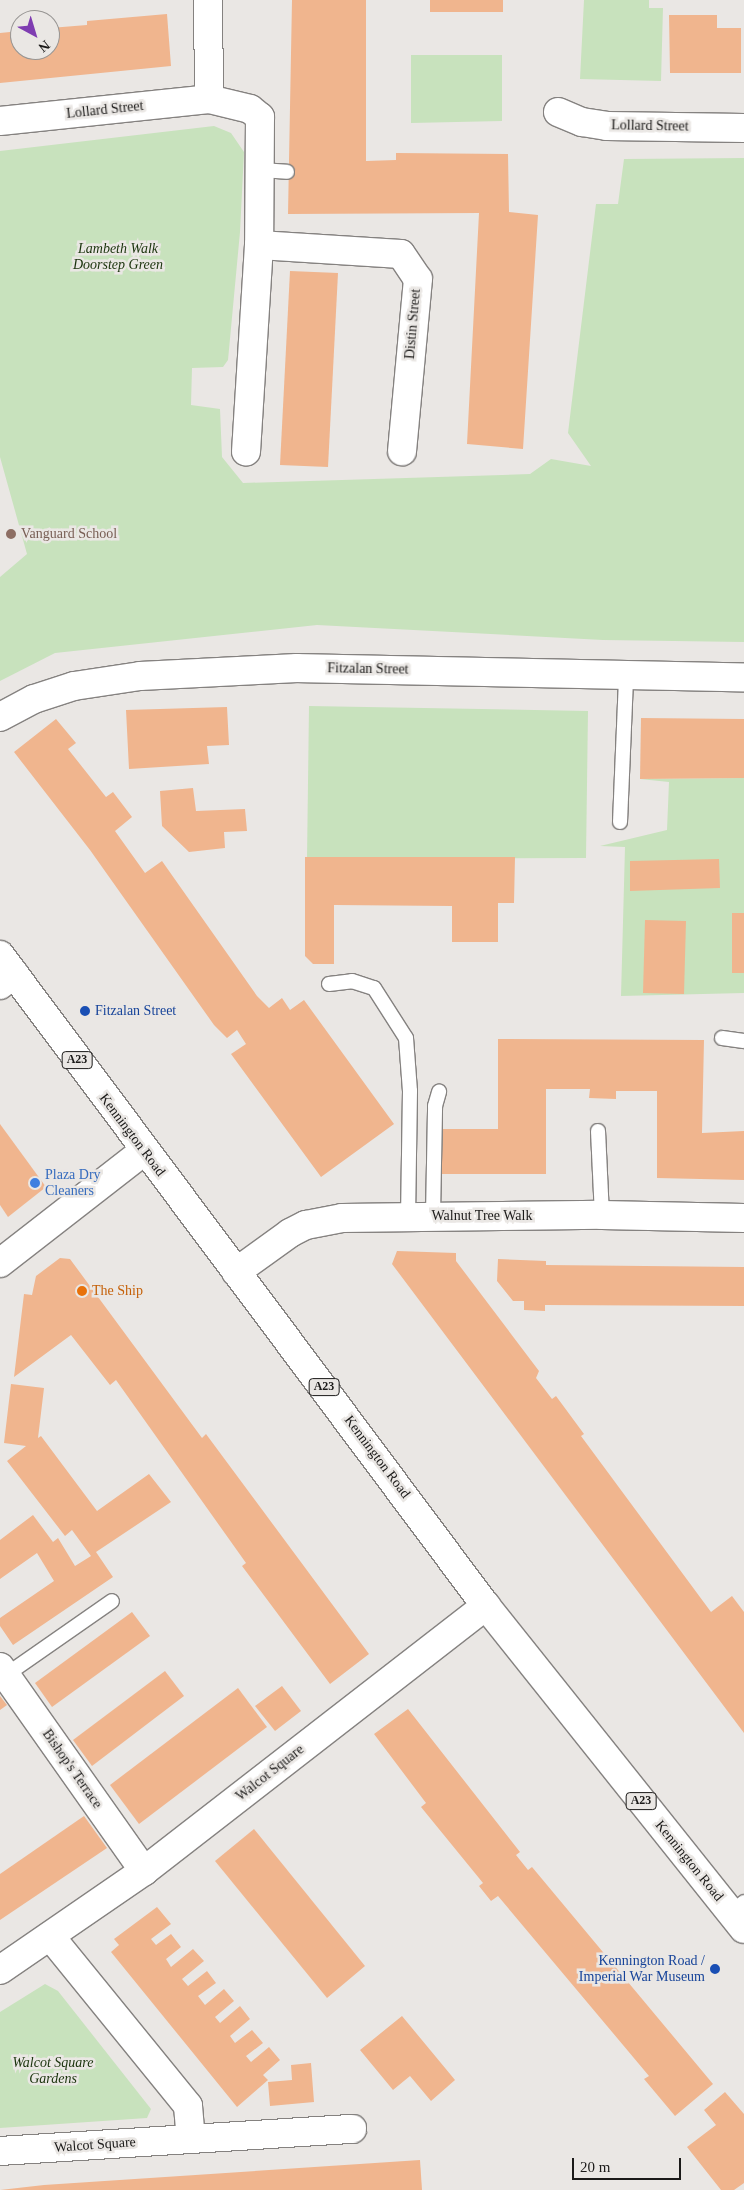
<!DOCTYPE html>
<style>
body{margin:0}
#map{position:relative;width:744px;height:2190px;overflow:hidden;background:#eae7e4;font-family:"Times New Roman",serif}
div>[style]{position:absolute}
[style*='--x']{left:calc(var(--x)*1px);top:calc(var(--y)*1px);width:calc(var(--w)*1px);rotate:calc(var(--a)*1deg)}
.green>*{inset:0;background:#c8e2bd}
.building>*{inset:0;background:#f0b58e}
.roads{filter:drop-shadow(1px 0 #858280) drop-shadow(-1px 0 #858280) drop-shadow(0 1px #858280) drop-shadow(0 -1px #858280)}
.service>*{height:14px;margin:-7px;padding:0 7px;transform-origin:7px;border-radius:7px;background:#fff}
.minor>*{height:28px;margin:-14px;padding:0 14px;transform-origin:14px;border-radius:14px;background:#fff}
.primary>*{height:28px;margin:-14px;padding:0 14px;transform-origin:14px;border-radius:14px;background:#fff}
.dots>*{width:14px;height:14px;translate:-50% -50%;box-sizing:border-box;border:2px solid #eae7e4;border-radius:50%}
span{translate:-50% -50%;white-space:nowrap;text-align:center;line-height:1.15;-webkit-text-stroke:5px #eae7e4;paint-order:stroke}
.shield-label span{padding:1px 4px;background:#eae7e4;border:1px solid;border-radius:4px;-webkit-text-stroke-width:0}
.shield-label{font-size:12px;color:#1b1a19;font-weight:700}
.street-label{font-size:14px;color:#1b1a19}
.park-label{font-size:14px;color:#1a330c;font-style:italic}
.education-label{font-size:14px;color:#785e54}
.left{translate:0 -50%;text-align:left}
.transit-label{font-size:14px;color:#164399}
.right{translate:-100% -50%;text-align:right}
.shop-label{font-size:14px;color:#366cbe}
.food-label{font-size:14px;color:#c56008}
.north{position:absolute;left:10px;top:10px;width:50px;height:50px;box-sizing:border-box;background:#eae7e4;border:1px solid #979593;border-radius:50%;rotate:141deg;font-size:14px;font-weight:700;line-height:20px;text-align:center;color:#1b1a19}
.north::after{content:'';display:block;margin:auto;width:18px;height:22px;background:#7f3db1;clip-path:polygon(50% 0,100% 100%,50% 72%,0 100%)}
.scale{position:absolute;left:572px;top:2158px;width:109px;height:22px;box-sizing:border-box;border:2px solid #1b1a19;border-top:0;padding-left:6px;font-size:15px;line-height:18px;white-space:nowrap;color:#1b1a19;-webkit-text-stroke:4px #eae7e4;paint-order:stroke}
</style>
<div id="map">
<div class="green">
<div style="clip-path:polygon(584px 0,649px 0,649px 8px,663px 8px,661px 81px,580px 79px)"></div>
<div style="clip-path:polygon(411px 55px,502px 55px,502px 121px,411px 123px)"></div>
<div style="clip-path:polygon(214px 126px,231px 133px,244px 152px,240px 232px,228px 360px,223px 367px,192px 368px,191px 405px,220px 409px,222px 457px,243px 483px,530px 474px,551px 459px,591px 466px,568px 433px,596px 204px,618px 204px,624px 159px,744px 158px,744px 642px,603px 640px,317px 625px,55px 653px,0 681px,0 577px,27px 554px,0 457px,0 151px)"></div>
<div style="clip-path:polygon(309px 706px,588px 711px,586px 858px,307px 859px)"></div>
<div style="clip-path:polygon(744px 778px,744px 993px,621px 996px,625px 847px,600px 846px,667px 830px,669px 782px,640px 779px)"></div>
<div style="clip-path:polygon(45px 1984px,58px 1991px,151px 2109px,147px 2118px,0 2128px,0 2012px)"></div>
</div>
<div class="building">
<div style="clip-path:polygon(292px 0,366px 0,366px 161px,396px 160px,396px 153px,508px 154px,509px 212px,538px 215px,523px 449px,467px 444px,479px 213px,288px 214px)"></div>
<div style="clip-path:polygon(430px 0,503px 0,503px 12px,430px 12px)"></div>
<div style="clip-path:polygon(167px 14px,171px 66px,0 83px,0 33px,20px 31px,20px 50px,50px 50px,50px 28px,87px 25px,87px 21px)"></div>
<div style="clip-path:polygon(669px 15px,717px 15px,717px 28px,741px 28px,741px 73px,670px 73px)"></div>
<div style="clip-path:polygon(290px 271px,338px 273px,328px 467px,280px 465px)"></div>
<div style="clip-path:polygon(227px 707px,229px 745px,207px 746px,209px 764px,129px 769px,126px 710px)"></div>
<div style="clip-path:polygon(641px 718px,744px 719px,744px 778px,640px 779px)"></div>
<div style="clip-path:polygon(56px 719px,76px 743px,68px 749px,106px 797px,113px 792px,132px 817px,115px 831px,145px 873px,162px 861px,257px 996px,269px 1008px,282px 998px,290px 1010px,304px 1000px,394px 1124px,321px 1177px,231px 1054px,246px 1044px,237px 1030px,227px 1038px,214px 1025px,90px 850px,14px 752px)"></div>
<div style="clip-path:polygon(193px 788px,196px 811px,245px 809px,247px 831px,224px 832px,225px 848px,189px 852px,162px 826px,160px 791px)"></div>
<div style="clip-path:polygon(305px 857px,515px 857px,514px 903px,498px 903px,498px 942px,452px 942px,452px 906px,334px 905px,334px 964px,313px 964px,305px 956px)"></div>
<div style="clip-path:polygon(719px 859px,720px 888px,630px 891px,630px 861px)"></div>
<div style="clip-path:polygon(732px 913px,744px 913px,744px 973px,732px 973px)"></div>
<div style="clip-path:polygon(645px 920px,686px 921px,684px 994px,643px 993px)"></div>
<div style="clip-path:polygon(498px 1039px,704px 1040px,702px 1133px,744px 1131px,744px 1180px,657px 1178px,657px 1091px,616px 1091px,616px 1099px,589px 1098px,590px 1089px,546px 1089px,546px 1174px,441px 1174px,442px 1129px,498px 1129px)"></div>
<div style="clip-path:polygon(0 1124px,46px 1187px,8px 1217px,0 1205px)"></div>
<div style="clip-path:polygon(397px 1251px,456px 1253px,456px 1261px,539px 1371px,536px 1378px,552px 1399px,556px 1396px,584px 1434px,581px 1436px,711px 1612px,732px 1596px,744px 1612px,744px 1733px,392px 1264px)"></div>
<div style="clip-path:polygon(60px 1258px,70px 1259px,202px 1438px,206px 1434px,369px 1654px,330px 1684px,242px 1566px,246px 1563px,116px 1380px,110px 1385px,71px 1335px,14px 1377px,24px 1294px,32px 1295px,36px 1276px)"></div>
<div style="clip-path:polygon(498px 1259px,546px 1261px,546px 1265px,744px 1267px,744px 1306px,545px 1305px,545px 1311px,524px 1310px,524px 1301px,513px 1301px,497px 1281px)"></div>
<div style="clip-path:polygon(11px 1384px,44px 1388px,38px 1438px,41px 1436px,97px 1511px,149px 1474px,171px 1502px,96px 1552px,113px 1577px,13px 1645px,0 1626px,0 1618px,54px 1581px,37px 1553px,0 1579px,0 1540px,33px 1515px,53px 1542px,58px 1538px,75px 1566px,91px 1556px,72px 1530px,65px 1536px,7px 1461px,26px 1446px,4px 1443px)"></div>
<div style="clip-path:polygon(132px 1612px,150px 1636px,52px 1707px,35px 1683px)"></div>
<div style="clip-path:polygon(165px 1671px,184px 1696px,92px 1766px,73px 1740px)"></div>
<div style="clip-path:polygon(282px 1686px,301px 1711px,275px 1731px,255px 1706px)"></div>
<div style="clip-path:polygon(238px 1688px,267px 1727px,139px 1824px,110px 1785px)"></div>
<div style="clip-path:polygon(0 1696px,7px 1705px,0 1710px)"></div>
<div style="clip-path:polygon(408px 1709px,520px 1852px,516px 1855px,528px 1870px,532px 1867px,713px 2084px,675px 2116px,644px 2079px,649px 2076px,498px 1896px,491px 1901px,479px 1886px,483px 1883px,421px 1807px,426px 1803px,374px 1734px)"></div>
<div style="clip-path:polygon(84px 1816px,107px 1848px,0 1920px,0 1874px)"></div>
<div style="clip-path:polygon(254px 1829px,365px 1966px,327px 1998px,215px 1861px)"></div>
<div style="clip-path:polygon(157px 1907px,171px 1924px,151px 1939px,156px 1945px,171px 1934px,181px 1947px,166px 1959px,171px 1967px,193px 1949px,204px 1961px,182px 1979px,188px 1986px,207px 1971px,216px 1983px,198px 1996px,205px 2005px,224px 1989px,234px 2001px,215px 2017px,220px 2023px,240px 2006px,250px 2019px,230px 2036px,235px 2043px,252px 2030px,263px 2043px,246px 2056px,251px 2062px,269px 2047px,280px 2060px,263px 2075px,268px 2080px,237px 2107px,111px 1952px,119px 1945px,114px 1939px)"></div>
<div style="clip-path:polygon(402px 2016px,455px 2080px,431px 2101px,410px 2076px,393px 2090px,360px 2050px)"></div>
<div style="clip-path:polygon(311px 2063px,314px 2102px,270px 2106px,268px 2082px,292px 2080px,291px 2065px)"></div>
<div style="clip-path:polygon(725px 2092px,744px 2114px,744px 2183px,734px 2190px,721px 2190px,687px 2147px,716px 2125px,704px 2110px)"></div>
<div style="clip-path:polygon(420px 2160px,422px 2190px,0 2190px,44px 2185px)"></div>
</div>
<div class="roads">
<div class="service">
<div style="--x:261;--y:170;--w:26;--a:4"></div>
<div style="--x:620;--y:822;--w:146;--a:-87.6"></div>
<div style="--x:329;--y:984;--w:23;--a:-7"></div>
<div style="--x:352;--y:981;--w:23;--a:18"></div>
<div style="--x:374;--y:988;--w:59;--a:57.4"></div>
<div style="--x:406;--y:1038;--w:53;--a:85.7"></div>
<div style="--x:410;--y:1091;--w:126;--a:90.9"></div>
<div style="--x:722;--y:1038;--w:22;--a:8"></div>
<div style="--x:598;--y:1131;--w:84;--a:87.3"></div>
<div style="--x:433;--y:1215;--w:109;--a:-88.9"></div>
<div style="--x:435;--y:1106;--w:15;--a:-74"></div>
<div style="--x:6;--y:1675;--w:129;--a:-34.9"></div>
<div style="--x:731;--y:1913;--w:17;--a:-40"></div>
</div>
<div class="minor">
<div style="--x:208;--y:0;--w:99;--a:89.4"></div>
<div style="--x:558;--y:112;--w:26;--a:23"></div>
<div style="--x:582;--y:122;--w:25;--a:9"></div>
<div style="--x:607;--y:126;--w:137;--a:0.8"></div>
<div style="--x:0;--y:121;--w:210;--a:-6"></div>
<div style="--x:209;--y:99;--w:42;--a:13.7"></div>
<div style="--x:250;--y:109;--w:13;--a:39"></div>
<div style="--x:260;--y:117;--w:128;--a:90.4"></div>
<div style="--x:259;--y:245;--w:207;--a:93.6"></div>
<div style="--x:259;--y:245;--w:142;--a:3.6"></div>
<div style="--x:401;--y:254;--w:30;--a:56"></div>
<div style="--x:418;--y:279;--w:173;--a:95.3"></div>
<div style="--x:0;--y:717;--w:38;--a:-28"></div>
<div style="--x:34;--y:699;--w:42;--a:-18"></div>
<div style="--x:74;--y:686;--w:67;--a:-8.6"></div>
<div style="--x:140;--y:676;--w:157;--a:-2.9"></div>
<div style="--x:297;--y:668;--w:447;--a:1.2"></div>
<div style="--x:0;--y:985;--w:18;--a:-38"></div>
<div style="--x:0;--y:1263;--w:182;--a:-37.9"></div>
<div style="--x:236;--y:1272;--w:67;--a:-35.8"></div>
<div style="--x:290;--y:1233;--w:18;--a:-27"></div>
<div style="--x:306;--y:1225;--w:37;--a:-11"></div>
<div style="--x:342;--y:1218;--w:260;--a:-0.7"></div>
<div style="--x:602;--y:1215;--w:142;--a:1.2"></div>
<div style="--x:0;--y:1667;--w:250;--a:54.8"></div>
<div style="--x:50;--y:1936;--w:219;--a:50.9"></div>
<div style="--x:188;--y:2106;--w:32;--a:85"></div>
<div style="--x:0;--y:1970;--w:175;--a:-34.5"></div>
<div style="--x:144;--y:1871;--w:433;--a:-37.8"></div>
<div style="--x:0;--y:2151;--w:353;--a:-3.6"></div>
</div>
<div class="primary">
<div style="--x:0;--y:955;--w:812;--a:53.26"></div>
<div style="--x:486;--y:1606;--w:413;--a:51.4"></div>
</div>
</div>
<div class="dots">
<div style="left:11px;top:534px;background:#8d6e63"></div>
<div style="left:85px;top:1011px;background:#1a4fb4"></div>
<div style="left:35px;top:1183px;background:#3f7fe0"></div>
<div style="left:82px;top:1291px;background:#e8710a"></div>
<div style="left:715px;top:1969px;background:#1a4fb4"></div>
</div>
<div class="shield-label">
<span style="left:77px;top:1060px">A23</span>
<span style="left:324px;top:1387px">A23</span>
<span style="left:641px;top:1801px">A23</span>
</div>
<div class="street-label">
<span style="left:105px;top:110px;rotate:-6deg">Lollard Street</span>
<span style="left:650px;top:126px;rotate:1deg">Lollard Street</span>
<span style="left:413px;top:324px;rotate:-85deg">Distin Street</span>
<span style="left:368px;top:669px;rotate:1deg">Fitzalan Street</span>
<span style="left:132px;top:1135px;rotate:53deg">Kennington Road</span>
<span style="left:482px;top:1216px">Walnut Tree Walk</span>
<span style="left:377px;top:1457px;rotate:53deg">Kennington Road</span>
<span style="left:72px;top:1769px;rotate:55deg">Bishop's Terrace</span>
<span style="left:270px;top:1773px;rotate:-38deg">Walcot Square</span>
<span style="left:689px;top:1861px;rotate:51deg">Kennington Road</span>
<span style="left:95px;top:2145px;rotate:-4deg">Walcot Square</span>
</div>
<div class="park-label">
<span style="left:118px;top:257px">Lambeth Walk<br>Doorstep Green</span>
<span style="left:53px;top:2071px">Walcot Square<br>Gardens</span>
</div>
<div class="education-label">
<span class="left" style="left:21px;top:534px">Vanguard School</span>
</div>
<div class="transit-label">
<span class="left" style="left:95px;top:1011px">Fitzalan Street</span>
<span class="right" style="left:705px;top:1969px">Kennington Road /<br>Imperial War Museum</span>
</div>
<div class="shop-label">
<span class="left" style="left:45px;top:1183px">Plaza Dry<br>Cleaners</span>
</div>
<div class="food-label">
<span class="left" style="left:92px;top:1291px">The Ship</span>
</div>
<div class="north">N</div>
<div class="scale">20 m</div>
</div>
